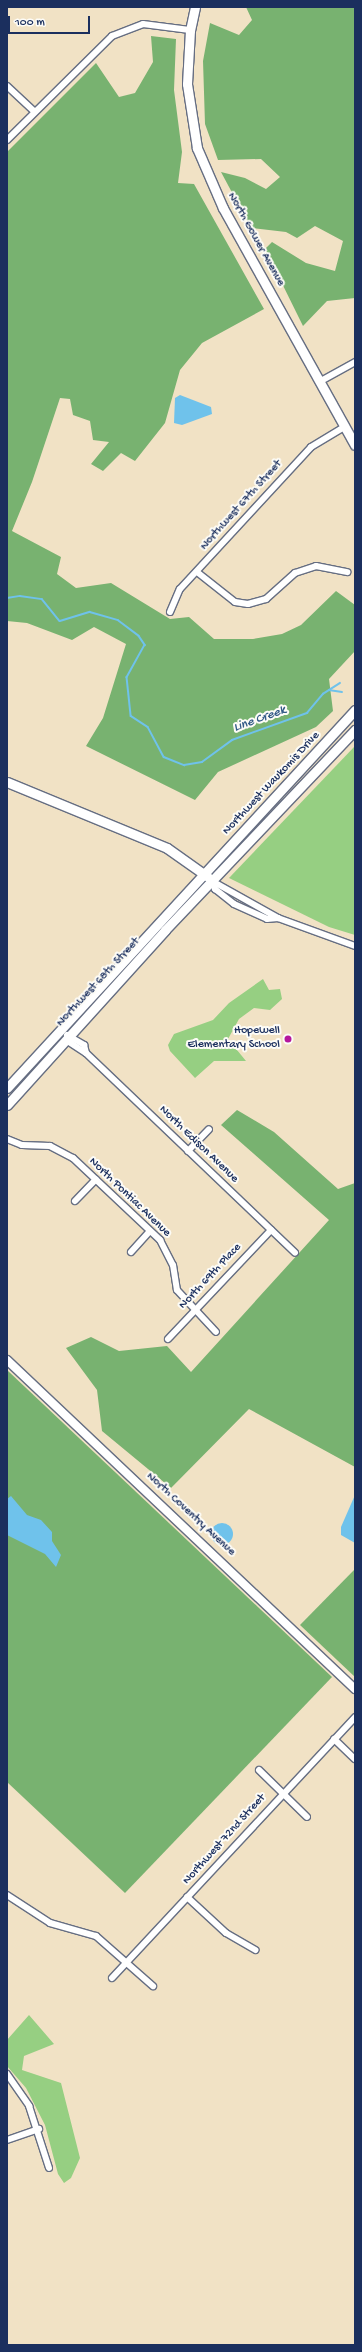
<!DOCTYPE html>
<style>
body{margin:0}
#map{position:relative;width:362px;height:2352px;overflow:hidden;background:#f1e2c5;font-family:"Gochi Hand",sans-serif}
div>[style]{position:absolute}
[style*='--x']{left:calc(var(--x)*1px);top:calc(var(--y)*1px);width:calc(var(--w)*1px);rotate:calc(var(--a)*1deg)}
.green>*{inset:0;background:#96cf82}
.forest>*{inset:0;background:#78b270}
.water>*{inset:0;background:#6fc2eb}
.round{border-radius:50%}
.stream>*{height:1.5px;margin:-0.75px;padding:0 0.75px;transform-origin:0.75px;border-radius:0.75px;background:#6fc2eb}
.roads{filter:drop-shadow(1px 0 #666e82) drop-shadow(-1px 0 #666e82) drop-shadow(0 1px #666e82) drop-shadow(0 -1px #666e82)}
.minor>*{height:6px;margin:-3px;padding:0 3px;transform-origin:3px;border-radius:3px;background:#fff}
.tertiary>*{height:8px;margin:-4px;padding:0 4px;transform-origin:4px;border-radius:4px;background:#fff}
.secondary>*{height:9px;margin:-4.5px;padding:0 4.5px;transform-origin:4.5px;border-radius:4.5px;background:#fff}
.dots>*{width:11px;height:11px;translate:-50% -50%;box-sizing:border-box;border:2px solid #fdfcf7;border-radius:50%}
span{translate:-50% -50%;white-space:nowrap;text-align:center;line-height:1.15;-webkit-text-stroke:4px #fdfcf7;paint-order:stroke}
.street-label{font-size:12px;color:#1b2f5e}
.poi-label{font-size:12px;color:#1b2f5e}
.right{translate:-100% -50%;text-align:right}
.water-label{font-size:13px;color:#345b88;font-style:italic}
.frame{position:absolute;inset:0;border:8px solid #1b2f5e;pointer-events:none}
.scale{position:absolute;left:8px;top:16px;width:82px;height:18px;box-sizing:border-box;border:2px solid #1b2f5e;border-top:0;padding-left:5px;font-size:12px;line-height:14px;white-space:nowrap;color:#1b2f5e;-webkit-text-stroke:3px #fdfcf7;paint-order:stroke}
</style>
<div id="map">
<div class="green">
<div style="clip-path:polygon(355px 746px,355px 935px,329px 927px,229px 878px)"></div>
<div style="clip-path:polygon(263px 979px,269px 990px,280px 989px,282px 999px,270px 1010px,254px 1008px,239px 1019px,228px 1039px,246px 1061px,214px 1061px,195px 1078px,170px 1051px,168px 1045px,174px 1034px,213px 1020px,229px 1003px)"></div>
<div style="clip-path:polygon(29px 2015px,54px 2044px,24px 2056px,22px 2070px,61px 2083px,80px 2158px,71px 2178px,64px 2183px,58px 2174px,45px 2125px,26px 2088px,7px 2066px,7px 2040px)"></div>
</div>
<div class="forest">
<div style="clip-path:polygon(246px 7px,355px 7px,355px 298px,327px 301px,303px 326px,265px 249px,272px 242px,306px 263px,335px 271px,343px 241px,315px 226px,297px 238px,286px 232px,251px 228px,221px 172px,245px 178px,266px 189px,280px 177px,261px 159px,218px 160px,205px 124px,203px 61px,210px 23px,239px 35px,252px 20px)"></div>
<div style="clip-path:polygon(151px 36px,176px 39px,174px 90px,182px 152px,178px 183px,194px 184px,264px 309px,202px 343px,180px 370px,165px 423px,135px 461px,121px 453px,103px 471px,91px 464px,109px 442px,93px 440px,90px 421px,73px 415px,70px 399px,60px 398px,32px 482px,12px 531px,61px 557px,57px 574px,76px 588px,111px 583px,170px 619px,189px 617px,214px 639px,253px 639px,282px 634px,301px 625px,336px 591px,355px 605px,355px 651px,329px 679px,333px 711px,316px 727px,218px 772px,195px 800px,86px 746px,103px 718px,126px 644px,94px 627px,72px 640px,27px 623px,7px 621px,7px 152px,96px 63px,119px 97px,135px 93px,153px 62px)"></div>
<div style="clip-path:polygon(237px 1110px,274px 1132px,338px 1189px,355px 1183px,355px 1467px,249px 1409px,171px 1488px,102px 1431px,97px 1390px,66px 1348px,91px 1337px,119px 1351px,167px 1346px,191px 1372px,329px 1220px,221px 1125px)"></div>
<div style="clip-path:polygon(7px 1370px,332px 1677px,125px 1893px,7px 1782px)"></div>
<div style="clip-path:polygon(355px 1569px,355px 1677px,300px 1625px)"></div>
</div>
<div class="water">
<div style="clip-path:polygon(180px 395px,211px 407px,212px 414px,182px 425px,174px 423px,175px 398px)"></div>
<div style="clip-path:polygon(355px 1495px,355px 1543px,341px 1535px,341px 1527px)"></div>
<div style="clip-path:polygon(11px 1496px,27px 1515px,41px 1520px,52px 1532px,52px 1541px,61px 1555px,56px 1567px,45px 1554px,7px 1535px,7px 1499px)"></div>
<div class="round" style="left:211px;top:1523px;width:22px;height:22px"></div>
</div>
<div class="stream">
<div style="--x:7;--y:598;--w:13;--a:-9"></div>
<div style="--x:20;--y:596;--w:22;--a:8"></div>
<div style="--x:42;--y:599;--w:28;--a:51"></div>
<div style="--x:60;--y:621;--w:31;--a:-17"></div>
<div style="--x:90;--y:612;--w:29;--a:16"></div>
<div style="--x:118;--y:620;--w:26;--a:37"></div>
<div style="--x:139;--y:636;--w:11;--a:56"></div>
<div style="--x:145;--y:645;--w:37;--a:119"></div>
<div style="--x:127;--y:677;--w:39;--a:84"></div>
<div style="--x:131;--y:716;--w:20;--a:33"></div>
<div style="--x:148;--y:727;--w:34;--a:62"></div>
<div style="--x:164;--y:757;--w:22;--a:22"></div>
<div style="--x:184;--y:765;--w:18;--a:-9"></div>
<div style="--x:202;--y:762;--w:37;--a:-36"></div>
<div style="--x:232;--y:740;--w:80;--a:-19.8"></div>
<div style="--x:307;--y:713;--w:25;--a:-50"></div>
<div style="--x:323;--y:694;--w:20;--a:-33"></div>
<div style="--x:329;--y:690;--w:13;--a:9"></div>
</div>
<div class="roads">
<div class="minor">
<div style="--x:7;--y:86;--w:37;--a:43"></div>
<div style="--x:7;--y:140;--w:148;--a:-44.7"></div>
<div style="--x:112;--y:36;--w:33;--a:-21"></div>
<div style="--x:143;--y:24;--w:47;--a:7.3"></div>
<div style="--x:321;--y:381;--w:39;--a:-29"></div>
<div style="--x:197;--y:572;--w:48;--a:38.3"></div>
<div style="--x:235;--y:602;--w:13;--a:9"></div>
<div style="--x:248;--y:604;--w:19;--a:-16"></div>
<div style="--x:266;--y:599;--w:39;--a:-42"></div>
<div style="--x:295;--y:573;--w:22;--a:-18"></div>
<div style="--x:316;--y:566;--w:32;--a:11"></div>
<div style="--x:170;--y:612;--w:25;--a:-67"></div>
<div style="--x:180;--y:589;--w:193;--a:-47.3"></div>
<div style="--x:311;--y:447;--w:39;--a:-31"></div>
<div style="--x:212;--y:881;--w:76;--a:29.3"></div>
<div style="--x:278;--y:918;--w:82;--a:20"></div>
<div style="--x:212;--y:881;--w:9;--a:69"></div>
<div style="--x:215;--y:889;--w:24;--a:38"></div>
<div style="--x:234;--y:904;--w:36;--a:24"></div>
<div style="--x:267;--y:919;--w:11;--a:-5"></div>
<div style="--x:67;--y:1035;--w:20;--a:30"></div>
<div style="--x:84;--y:1045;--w:8;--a:76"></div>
<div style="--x:67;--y:1036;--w:6;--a:72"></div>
<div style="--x:69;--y:1042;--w:20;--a:33"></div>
<div style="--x:86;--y:1053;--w:289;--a:43.7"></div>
<div style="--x:7;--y:1139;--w:16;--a:22"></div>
<div style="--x:22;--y:1145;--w:28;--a:2"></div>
<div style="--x:50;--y:1146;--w:26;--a:28"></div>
<div style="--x:73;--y:1158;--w:120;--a:43.3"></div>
<div style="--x:160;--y:1240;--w:28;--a:63"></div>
<div style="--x:173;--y:1265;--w:25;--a:81"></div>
<div style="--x:177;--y:1290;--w:57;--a:47.1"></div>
<div style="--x:188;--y:1151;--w:30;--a:-46"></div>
<div style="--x:75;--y:1201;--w:30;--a:-46"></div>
<div style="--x:131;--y:1252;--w:28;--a:-48"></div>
<div style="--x:168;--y:1339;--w:150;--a:-46.6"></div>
<div style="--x:334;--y:1739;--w:29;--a:44"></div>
<div style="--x:259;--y:1770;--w:67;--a:44.4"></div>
<div style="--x:7;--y:1895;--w:51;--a:33.1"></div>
<div style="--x:50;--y:1923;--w:48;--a:15.8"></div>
<div style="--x:96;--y:1936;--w:76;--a:41.3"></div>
<div style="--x:187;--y:1897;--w:53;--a:42.7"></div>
<div style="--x:226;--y:1933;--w:34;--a:30"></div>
<div style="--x:112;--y:1978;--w:357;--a:-47"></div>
<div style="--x:7;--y:2074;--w:39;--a:55"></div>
<div style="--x:29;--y:2106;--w:65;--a:72.1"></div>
<div style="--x:7;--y:2140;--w:34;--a:-19"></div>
</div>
<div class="tertiary">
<div style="--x:7;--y:1360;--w:479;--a:43.4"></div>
</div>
<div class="secondary">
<div style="--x:195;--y:7;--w:24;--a:102"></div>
<div style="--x:190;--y:30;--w:54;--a:93.2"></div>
<div style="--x:187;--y:84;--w:65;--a:81.1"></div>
<div style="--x:197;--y:148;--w:65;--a:66.6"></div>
<div style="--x:223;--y:208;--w:271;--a:60.9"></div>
<div style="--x:7;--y:782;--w:173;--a:22.4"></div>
<div style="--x:167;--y:848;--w:50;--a:35.3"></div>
<div style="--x:7;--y:1088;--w:514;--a:-47.37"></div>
<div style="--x:7;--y:1105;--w:236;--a:-47.9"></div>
<div style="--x:165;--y:930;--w:276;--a:-46.5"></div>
</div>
</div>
<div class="dots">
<div style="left:288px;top:1039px;background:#b5179e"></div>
</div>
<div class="street-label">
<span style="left:255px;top:240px;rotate:61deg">North Gower Avenue</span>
<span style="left:242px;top:506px;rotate:-48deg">Northwest 67th Street</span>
<span style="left:272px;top:784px;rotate:-47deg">Northwest Waukomis Drive</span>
<span style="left:99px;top:983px;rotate:-47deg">Northwest 68th Street</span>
<span style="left:198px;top:1145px;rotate:44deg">North Edison Avenue</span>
<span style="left:129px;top:1198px;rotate:44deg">North Pontiac Avenue</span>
<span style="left:211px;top:1277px;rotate:-47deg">North 69th Place</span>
<span style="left:190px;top:1515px;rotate:43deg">North Coventry Avenue</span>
<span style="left:225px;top:1840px;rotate:-48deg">Northwest 72nd Street</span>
</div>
<div class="poi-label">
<span class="right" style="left:280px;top:1039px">Hopewell<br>Elementary School</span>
</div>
<div class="water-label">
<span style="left:260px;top:720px;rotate:-20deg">Line Creek</span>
</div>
<div class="frame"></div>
<div class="scale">100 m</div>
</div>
